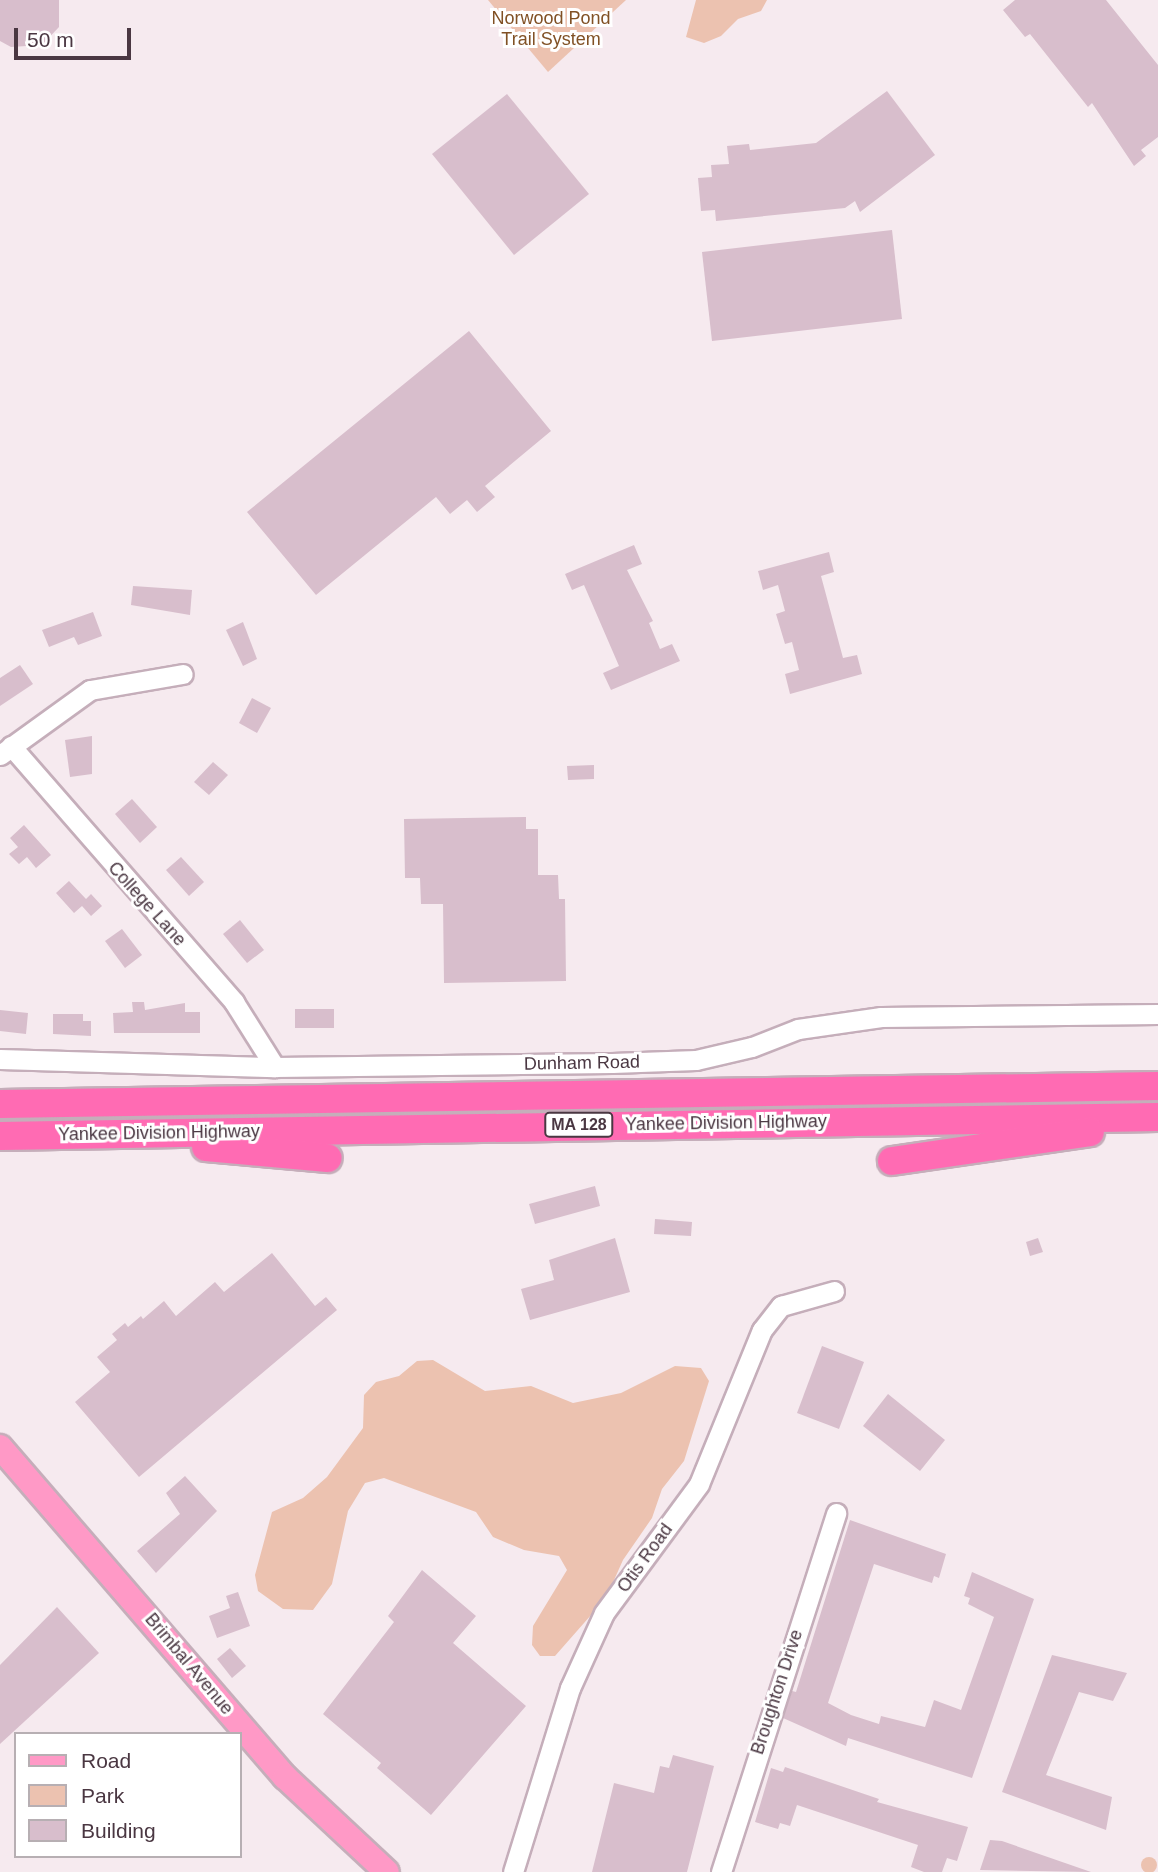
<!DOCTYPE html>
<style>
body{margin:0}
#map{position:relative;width:1158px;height:1872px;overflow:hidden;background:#f6eaef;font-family:Helvetica,sans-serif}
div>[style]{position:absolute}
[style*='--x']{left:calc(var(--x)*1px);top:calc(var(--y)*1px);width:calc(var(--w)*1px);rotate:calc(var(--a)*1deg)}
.green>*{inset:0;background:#ecc2b0}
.round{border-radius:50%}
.building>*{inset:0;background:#d8becc}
.roads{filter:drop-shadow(2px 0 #c5aeba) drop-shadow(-2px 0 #c5aeba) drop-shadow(0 2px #c5aeba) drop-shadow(0 -2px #c5aeba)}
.minor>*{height:19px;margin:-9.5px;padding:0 9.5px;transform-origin:9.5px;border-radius:9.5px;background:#fff}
.major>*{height:24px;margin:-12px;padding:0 12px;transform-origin:12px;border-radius:12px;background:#ff99c6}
.highway>*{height:28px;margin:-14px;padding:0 14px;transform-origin:14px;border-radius:14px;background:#ff6bb3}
span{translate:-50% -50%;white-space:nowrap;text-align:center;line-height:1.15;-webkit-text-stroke:6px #fff;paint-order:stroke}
.shield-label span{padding:2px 5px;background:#fff;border:2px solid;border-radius:5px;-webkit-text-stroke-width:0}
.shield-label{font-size:16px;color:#4a3742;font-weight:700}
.park-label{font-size:18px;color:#815125}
.street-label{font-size:18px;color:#4a3742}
.legend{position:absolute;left:14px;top:1732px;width:228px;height:126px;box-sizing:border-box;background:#fff;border:2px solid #b7afb3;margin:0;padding:9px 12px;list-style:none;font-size:21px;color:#4a3742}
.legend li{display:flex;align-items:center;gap:14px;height:35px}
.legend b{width:35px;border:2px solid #b7afb3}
.scale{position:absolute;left:14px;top:28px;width:117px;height:32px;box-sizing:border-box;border:4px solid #4a3742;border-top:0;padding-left:9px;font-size:21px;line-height:24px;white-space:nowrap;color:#4a3742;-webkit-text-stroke:5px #fff;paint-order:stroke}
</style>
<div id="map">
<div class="green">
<div style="clip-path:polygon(488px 0,626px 0,548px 72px)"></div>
<div style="clip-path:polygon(696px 0,767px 0,761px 11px,738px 19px,721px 36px,704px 43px,686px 37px)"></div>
<div style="clip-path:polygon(433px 1360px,485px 1391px,531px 1386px,573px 1403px,621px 1393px,675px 1366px,701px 1368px,709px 1381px,684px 1461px,662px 1489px,652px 1518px,623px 1560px,606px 1598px,555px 1656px,540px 1656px,532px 1645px,533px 1626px,567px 1570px,559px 1556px,524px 1550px,493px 1537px,476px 1512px,384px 1478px,365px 1483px,348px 1511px,332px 1584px,313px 1610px,283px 1609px,258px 1591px,255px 1575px,272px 1512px,303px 1498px,327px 1477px,363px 1428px,364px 1395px,376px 1382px,399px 1376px,417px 1361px)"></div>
<div class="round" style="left:1141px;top:1857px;width:16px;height:16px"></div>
</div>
<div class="building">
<div style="clip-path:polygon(0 0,59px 0,59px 27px,42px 45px,11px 47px,0 41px)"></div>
<div style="clip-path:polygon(1015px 0,1106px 0,1158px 65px,1158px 137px,1141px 150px,1146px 156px,1134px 166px,1092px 103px,1088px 107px,1030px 34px,1025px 37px,1003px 10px)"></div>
<div style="clip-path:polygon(887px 91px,935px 155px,860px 212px,855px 201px,845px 208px,716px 221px,715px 210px,701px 211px,698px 178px,712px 177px,711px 165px,729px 164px,727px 146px,749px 144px,750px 150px,816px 143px)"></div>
<div style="clip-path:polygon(507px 94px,589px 194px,514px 255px,432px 154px)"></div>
<div style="clip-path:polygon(892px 230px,902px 319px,712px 341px,702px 252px)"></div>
<div style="clip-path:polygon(469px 331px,551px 431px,485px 486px,495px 497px,477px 512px,467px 500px,450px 514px,436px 497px,316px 595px,247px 512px)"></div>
<div style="clip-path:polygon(634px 545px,642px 564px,627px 570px,653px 621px,649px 623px,660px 649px,672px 644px,680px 661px,611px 690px,603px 673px,619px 666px,584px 585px,572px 590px,565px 574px)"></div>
<div style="clip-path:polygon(829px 552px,834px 572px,821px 576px,843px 658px,857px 655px,862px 674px,790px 694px,785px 674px,799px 670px,792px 642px,785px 644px,776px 614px,785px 611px,778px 585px,763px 590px,758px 571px)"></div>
<div style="clip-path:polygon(133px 586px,192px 590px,190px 615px,131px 605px)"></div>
<div style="clip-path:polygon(93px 612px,102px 636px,78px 645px,74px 637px,49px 647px,42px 630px)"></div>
<div style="clip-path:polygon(243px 622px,257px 659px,243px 666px,226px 630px)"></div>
<div style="clip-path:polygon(20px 665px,33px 684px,0 706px,0 678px)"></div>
<div style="clip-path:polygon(252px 698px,271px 708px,257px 733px,239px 723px)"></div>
<div style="clip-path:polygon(92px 736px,92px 774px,70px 777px,65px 740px)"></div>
<div style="clip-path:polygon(213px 762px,228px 775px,209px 795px,194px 782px)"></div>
<div style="clip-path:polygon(594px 765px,594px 779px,568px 780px,567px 766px)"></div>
<div style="clip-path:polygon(132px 799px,157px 827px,140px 843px,115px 814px)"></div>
<div style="clip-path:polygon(526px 817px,526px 829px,538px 829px,538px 875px,558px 875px,559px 899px,565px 899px,566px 981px,444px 983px,443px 904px,421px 904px,420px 878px,405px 878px,404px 819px)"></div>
<div style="clip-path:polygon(24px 825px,51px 855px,36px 868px,27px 857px,19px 864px,9px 854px,18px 847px,10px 838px)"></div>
<div style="clip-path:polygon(181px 857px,204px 882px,189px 896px,166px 870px)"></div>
<div style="clip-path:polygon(69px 881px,86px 899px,91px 894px,102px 906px,91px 916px,82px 906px,74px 913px,56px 893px)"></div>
<div style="clip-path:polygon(240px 920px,264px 950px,247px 963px,223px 934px)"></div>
<div style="clip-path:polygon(122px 929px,142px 955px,125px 968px,105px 941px)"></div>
<div style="clip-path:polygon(132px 1002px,144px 1002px,145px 1010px,185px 1003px,185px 1012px,200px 1012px,200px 1033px,114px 1033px,113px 1013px,133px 1012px)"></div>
<div style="clip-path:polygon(295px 1009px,334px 1009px,334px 1028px,295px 1028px)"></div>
<div style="clip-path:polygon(0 1010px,28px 1013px,26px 1034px,0 1031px)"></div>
<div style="clip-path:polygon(53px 1014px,83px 1014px,83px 1021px,91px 1021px,91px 1036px,53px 1034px)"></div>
<div style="clip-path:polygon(595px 1186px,600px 1206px,535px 1224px,529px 1204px)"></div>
<div style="clip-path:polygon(655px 1219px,692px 1222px,691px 1236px,654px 1234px)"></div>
<div style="clip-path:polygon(615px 1238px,630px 1292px,530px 1320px,521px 1289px,554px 1280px,549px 1260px)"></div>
<div style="clip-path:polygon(1038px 1238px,1043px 1252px,1030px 1256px,1026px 1242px)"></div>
<div style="clip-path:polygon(272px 1253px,315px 1306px,326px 1297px,337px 1310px,139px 1477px,75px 1402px,110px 1372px,97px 1357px,117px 1340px,112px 1334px,125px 1323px,128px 1327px,141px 1316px,143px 1319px,164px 1301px,176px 1316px,215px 1282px,224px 1292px)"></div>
<div style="clip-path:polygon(822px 1346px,864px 1362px,839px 1429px,797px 1413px)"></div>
<div style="clip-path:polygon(888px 1394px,945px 1440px,920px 1471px,863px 1426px)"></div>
<div style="clip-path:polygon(185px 1476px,217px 1511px,156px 1573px,137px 1551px,180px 1514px,166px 1493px)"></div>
<div style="clip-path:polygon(850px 1520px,946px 1554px,939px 1578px,934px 1576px,932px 1583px,874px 1564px,828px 1703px,851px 1715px,879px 1724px,881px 1716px,925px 1727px,934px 1700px,961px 1710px,994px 1617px,968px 1604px,970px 1598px,964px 1596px,972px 1572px,1034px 1599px,972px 1778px,848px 1738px,846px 1746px,783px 1718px,792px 1691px,796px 1692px)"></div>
<div style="clip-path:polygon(422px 1570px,476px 1616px,453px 1643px,526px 1706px,431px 1815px,377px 1768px,381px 1763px,323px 1714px,394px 1622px,388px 1616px)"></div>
<div style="clip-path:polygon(238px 1592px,250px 1626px,217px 1638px,209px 1616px,230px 1608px,226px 1596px)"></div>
<div style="clip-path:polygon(57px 1607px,99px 1653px,0 1744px,0 1665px)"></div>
<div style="clip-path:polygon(230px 1648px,246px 1666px,232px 1678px,217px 1659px)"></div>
<div style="clip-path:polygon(1052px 1655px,1127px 1673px,1113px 1701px,1079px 1692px,1046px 1775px,1112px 1797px,1106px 1830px,1002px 1792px)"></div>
<div style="clip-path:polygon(673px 1755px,714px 1766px,687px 1872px,592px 1872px,614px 1783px,654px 1793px,660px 1766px,669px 1768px)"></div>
<div style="clip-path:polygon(785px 1767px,879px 1799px,877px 1802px,968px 1827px,957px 1861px,947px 1858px,942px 1872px,924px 1872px,911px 1867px,918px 1845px,797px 1805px,790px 1826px,780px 1823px,778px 1829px,755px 1822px,771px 1768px,783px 1772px)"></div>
<div style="clip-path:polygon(990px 1840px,1002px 1841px,1091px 1872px,980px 1870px)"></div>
</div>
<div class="roads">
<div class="minor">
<div style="--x:11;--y:746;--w:340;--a:48.9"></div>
<div style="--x:234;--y:1002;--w:77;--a:57.8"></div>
<div style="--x:0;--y:755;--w:111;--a:-35.8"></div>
<div style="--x:90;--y:690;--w:94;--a:-9.8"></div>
<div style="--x:0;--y:1059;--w:275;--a:1.7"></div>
<div style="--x:275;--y:1067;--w:337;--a:-0.7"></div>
<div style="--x:612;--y:1063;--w:84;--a:-2"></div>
<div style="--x:696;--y:1060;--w:57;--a:-13.1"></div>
<div style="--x:752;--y:1047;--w:49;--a:-21.4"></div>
<div style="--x:798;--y:1029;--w:84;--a:-8.2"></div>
<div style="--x:881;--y:1017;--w:277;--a:-0.6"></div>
<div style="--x:513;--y:1872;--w:193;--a:-72.8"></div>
<div style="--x:570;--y:1688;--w:82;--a:-65.6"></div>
<div style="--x:604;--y:1613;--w:160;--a:-53.6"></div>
<div style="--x:699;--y:1484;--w:166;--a:-67.8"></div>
<div style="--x:762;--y:1330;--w:31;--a:-52"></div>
<div style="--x:781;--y:1306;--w:55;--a:-15.8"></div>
<div style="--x:721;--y:1872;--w:377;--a:-72.2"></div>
</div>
<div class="major">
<div style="--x:0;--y:1447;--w:436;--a:49.2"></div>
<div style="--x:285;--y:1777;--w:139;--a:43"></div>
</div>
<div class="highway">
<div style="--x:0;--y:1104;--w:1158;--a:-0.89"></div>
<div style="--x:0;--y:1136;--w:1158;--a:-0.94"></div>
<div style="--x:206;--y:1147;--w:122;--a:5.2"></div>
<div style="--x:892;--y:1161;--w:200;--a:-8.3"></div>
</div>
</div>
<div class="shield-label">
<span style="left:579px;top:1125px">MA 128</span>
</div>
<div class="park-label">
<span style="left:551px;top:29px">Norwood Pond<br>Trail System</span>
</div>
<div class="street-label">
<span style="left:147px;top:904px;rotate:48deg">College Lane</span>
<span style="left:582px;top:1063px;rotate:-1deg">Dunham Road</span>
<span style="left:726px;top:1123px;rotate:-1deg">Yankee Division Highway</span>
<span style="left:159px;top:1133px;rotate:-1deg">Yankee Division Highway</span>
<span style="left:645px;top:1558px;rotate:-54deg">Otis Road</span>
<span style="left:189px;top:1664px;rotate:50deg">Brimbal Avenue</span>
<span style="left:777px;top:1692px;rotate:-72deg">Broughton Drive</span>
</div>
<ul class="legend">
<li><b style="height:9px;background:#ff99c6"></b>Road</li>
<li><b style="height:19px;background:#ecc2b0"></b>Park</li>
<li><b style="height:19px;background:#d8becc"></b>Building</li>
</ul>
<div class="scale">50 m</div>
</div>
